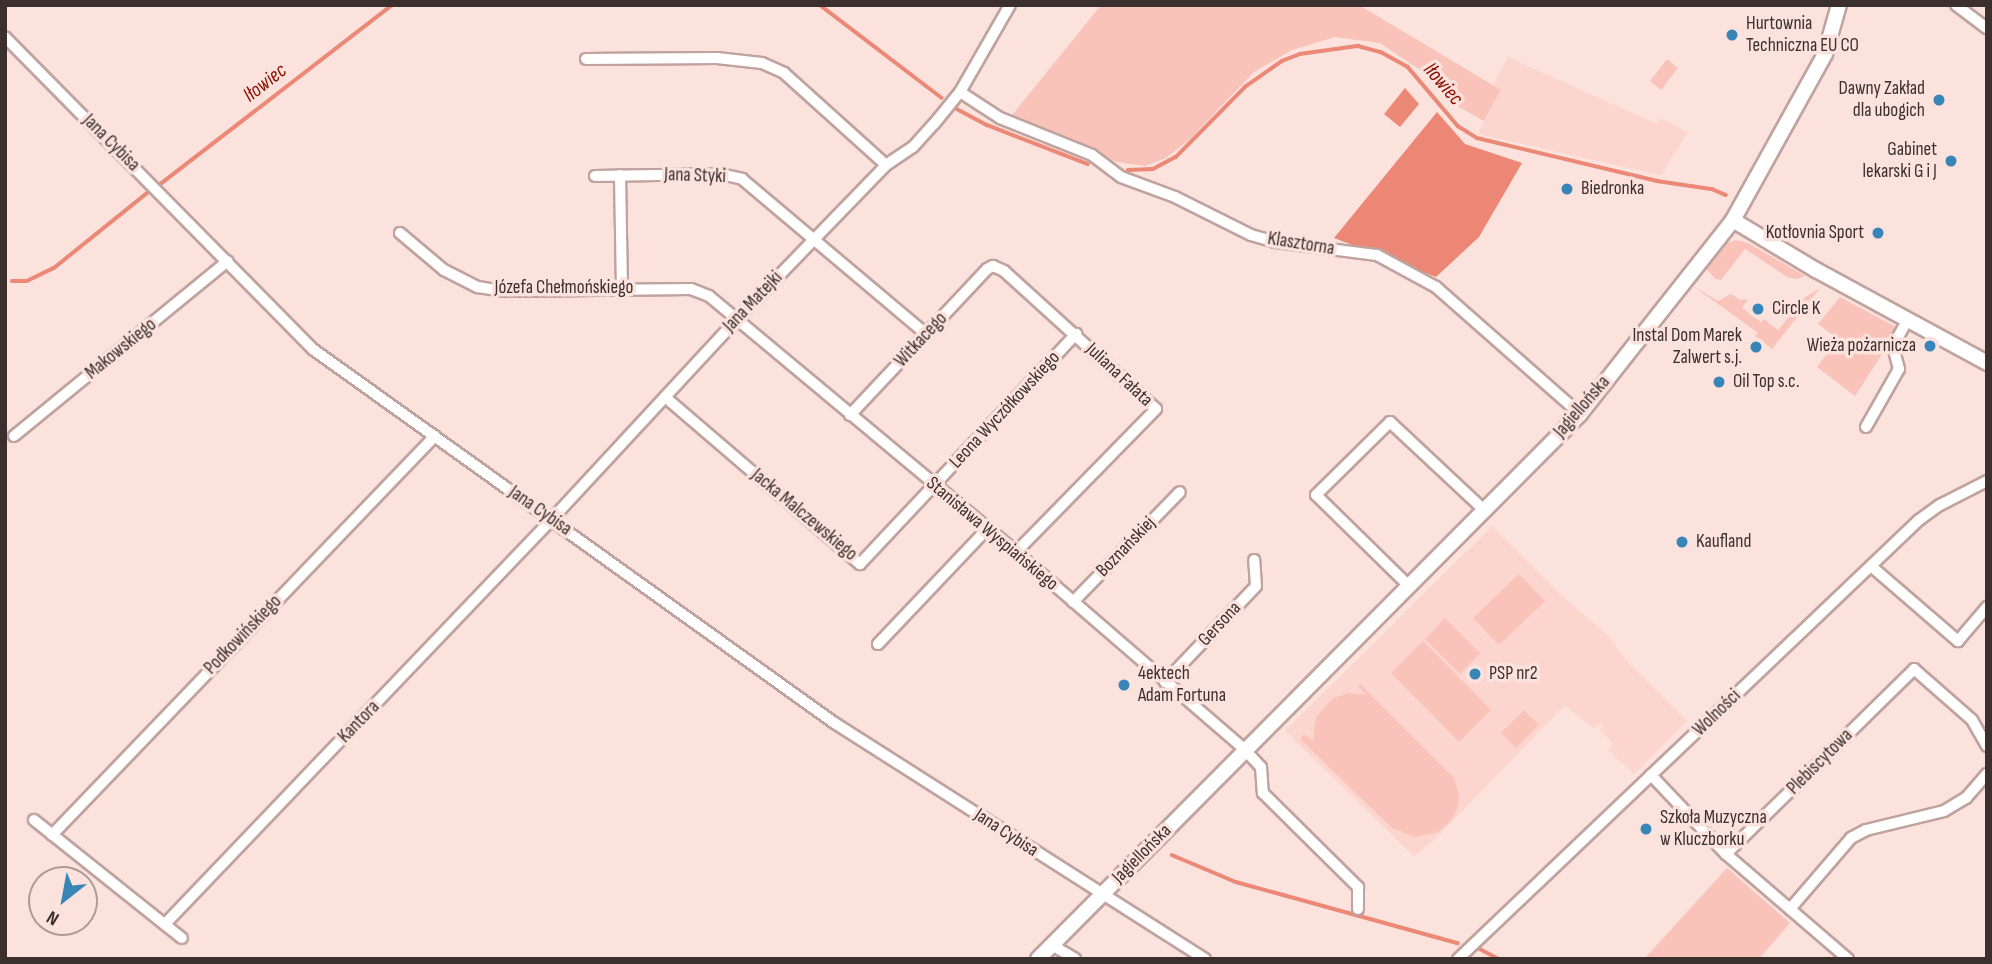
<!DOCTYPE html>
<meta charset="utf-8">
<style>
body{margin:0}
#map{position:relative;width:1992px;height:964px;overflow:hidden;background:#fbe2dd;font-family:"Sofia Sans Condensed",sans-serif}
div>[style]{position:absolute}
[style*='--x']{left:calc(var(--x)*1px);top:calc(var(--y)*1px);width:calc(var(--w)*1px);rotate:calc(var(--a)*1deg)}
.built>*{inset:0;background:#fcd5ce}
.green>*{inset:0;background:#fac3b9}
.forest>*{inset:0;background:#ec8776}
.water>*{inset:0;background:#ec8876}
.stream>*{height:3.5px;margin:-1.75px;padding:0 1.75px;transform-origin:1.75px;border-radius:1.75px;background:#ec8876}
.roads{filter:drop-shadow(2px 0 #c0a39e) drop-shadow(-2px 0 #c0a39e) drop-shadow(0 2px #c0a39e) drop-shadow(0 -2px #c0a39e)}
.street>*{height:10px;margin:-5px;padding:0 5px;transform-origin:5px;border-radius:5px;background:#fff}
.secondary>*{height:14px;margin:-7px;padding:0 7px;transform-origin:7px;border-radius:7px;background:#fff}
.dots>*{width:19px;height:19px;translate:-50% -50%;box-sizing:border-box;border:4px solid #fbe2dd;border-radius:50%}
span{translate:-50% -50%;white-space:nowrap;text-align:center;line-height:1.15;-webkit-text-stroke:7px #fbe2dd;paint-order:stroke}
.poi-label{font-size:19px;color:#3b302d}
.left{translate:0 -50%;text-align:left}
.right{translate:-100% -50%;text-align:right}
.street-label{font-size:19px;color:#3b302d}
.water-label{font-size:21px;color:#8a1103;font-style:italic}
.frame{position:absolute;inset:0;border:7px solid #3b302d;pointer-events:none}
.north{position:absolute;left:28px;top:866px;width:70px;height:70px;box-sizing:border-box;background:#fbe2dd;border:2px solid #ae9b97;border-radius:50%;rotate:211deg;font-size:19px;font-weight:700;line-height:28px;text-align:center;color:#3b302d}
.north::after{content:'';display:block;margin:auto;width:24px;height:32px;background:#3885b8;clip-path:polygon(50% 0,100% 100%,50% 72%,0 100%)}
</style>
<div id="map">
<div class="built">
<div style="clip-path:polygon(1508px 57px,1657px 124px,1661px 118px,1688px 132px,1661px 175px,1478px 134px,1501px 91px,1493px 85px)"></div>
<div style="clip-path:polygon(1492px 526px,1562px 596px,1608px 636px,1628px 662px,1687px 721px,1634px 774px,1608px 750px,1614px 744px,1600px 730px,1604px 726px,1601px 722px,1594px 729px,1565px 705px,1435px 839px,1414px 856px,1285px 731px)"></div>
</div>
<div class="green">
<div style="clip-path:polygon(1101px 5px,1359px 5px,1501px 90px,1484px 121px,1452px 103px,1420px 70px,1380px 43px,1335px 37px,1292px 50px,1254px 72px,1190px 139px,1166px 158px,1145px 166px,1117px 162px,1009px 119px)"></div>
<div style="clip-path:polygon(1667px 59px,1678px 68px,1661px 90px,1650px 81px)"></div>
<div style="clip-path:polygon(1736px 240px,1748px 243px,1805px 276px,1797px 279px,1787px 277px,1745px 249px,1721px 280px,1716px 279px,1705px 268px,1724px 244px)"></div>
<div style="clip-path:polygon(1693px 286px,1718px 301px,1731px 294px,1740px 300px,1748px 299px,1742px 308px,1761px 322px,1764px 319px,1778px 330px,1804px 298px,1820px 288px,1772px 349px,1755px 336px,1758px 333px,1754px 330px)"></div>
<div style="clip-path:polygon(1840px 297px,1894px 326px,1895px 334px,1855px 396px,1817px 367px,1838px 339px,1818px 324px)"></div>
<div style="clip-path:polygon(1519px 574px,1545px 601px,1499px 645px,1473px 618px)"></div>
<div style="clip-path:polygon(1445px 618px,1480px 653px,1460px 674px,1425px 639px)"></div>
<div style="clip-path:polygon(1423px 641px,1491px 710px,1459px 742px,1391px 673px)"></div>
<div style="clip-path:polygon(1360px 684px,1454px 778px,1459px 794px,1458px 807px,1450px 822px,1438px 832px,1416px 837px,1392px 828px,1300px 739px,1304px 734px,1313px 741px,1316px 717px,1333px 698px,1349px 693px,1366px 695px,1358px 686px)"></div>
<div style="clip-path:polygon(1524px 710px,1539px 725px,1516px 748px,1501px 733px)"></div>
<div style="clip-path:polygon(1727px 868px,1790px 923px,1759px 959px,1644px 959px)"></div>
</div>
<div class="forest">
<div style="clip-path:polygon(1437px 112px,1465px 144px,1522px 163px,1479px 237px,1436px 277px,1334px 238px)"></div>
</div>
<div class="water">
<div style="clip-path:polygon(1405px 88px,1419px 104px,1400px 127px,1384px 114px)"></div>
</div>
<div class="stream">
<div style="--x:820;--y:5;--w:153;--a:37.3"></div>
<div style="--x:957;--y:109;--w:34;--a:28"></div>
<div style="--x:987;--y:125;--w:108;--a:21.1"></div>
<div style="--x:1128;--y:170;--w:25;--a:-2"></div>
<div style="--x:1153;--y:169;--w:26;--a:-28"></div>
<div style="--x:1176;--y:157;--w:98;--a:-45.4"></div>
<div style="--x:1245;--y:87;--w:45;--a:-35.1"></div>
<div style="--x:1282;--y:61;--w:19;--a:-21"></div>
<div style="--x:1300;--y:54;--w:59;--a:-7.9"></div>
<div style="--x:1358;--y:46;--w:24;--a:15"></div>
<div style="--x:1381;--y:52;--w:31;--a:29"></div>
<div style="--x:1408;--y:67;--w:77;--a:49.7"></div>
<div style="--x:1458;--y:126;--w:22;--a:32"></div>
<div style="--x:1477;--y:138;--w:185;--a:13.4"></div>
<div style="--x:1657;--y:181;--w:56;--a:8.3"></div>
<div style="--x:1712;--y:189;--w:15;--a:23"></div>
<div style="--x:158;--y:186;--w:296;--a:-37.7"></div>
<div style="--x:12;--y:281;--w:15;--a:0"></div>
<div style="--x:27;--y:281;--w:30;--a:-26"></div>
<div style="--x:54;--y:268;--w:124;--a:-38.8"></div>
<div style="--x:1172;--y:855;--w:69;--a:22.9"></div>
<div style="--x:1236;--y:882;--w:230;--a:15.4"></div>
<div style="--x:1480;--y:949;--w:21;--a:28"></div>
</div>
<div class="roads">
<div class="street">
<div style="--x:1956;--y:5;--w:39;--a:37"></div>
<div style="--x:5;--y:37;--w:440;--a:45.4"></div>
<div style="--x:314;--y:350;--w:639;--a:35.63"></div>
<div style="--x:833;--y:722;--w:441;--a:32.5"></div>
<div style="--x:586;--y:59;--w:131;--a:-0.4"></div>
<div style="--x:717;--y:58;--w:45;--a:6.3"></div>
<div style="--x:762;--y:63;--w:24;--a:24"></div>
<div style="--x:784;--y:73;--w:137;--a:42"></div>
<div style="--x:960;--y:92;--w:48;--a:33"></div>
<div style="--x:1000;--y:118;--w:99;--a:21.9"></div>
<div style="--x:1092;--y:155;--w:36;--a:37"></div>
<div style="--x:1121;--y:177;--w:58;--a:20.3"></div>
<div style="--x:1175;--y:197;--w:85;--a:26.6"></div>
<div style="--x:1251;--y:235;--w:25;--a:16"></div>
<div style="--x:1275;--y:242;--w:103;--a:7.3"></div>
<div style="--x:1377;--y:255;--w:67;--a:28.5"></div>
<div style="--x:1436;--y:287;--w:192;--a:41.4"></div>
<div style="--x:620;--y:175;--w:114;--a:89"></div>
<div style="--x:595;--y:176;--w:126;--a:-0.9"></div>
<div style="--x:721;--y:174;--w:22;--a:13"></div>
<div style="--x:742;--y:179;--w:241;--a:40.1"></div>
<div style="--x:400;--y:233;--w:57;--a:40.1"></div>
<div style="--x:444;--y:270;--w:38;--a:27"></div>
<div style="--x:478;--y:287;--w:26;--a:9"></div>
<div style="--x:504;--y:291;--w:187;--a:-0.6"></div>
<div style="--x:691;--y:289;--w:19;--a:21"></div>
<div style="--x:709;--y:296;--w:400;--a:39.8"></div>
<div style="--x:1016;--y:552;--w:303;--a:40.8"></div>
<div style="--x:1245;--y:750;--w:23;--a:47"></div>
<div style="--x:1261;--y:767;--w:26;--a:86"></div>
<div style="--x:1263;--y:793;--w:134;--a:44.7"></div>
<div style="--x:1358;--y:887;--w:22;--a:90"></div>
<div style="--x:665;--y:397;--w:257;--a:40.6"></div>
<div style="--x:860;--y:564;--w:316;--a:-46.8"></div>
<div style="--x:850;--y:415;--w:200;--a:-46.8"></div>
<div style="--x:987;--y:269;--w:7;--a:-27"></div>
<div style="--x:993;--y:266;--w:12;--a:24"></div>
<div style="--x:1004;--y:271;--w:205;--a:42.2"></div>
<div style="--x:1156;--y:409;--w:200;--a:134.4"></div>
<div style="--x:1866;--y:427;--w:67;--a:-60.4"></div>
<div style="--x:1899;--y:369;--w:24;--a:-105"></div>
<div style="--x:1893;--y:346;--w:31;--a:-61"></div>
<div style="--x:14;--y:436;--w:276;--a:-39.3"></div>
<div style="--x:1871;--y:566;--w:115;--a:40.8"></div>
<div style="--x:1958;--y:641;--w:45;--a:-49.5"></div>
<div style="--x:1409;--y:586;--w:130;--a:-135.6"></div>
<div style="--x:1316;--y:495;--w:104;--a:-44.6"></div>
<div style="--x:1390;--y:422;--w:129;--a:43.1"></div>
<div style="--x:1073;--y:602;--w:153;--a:-45.8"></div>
<div style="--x:878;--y:644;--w:158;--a:-46.5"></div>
<div style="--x:1165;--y:682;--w:132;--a:-46.5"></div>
<div style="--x:1256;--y:586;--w:26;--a:-94"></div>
<div style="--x:1651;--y:775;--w:109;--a:46.5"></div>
<div style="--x:1726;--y:854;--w:161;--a:40.7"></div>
<div style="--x:34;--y:820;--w:189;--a:38.6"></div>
<div style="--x:52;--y:835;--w:553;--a:-46.17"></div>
<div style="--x:1726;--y:854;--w:264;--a:-44.5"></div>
<div style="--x:1914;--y:669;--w:77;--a:41.3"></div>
<div style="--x:1972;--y:720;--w:30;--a:60"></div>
<div style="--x:1790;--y:909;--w:94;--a:-49.3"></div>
<div style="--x:1851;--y:838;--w:17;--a:-28"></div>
<div style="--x:1866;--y:830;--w:80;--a:-13.7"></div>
<div style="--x:1944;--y:811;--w:26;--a:-31"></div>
<div style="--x:1966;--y:798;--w:32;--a:-49"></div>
<div style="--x:165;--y:924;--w:560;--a:-46.3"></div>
<div style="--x:552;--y:519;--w:271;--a:-47.2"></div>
<div style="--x:736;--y:320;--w:216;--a:-45.9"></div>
<div style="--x:886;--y:165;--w:32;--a:-34"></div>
<div style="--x:913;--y:147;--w:31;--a:-48"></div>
<div style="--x:934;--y:124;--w:41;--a:-50.9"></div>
<div style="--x:960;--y:92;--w:100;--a:-60.1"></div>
<div style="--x:1052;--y:945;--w:27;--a:31"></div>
<div style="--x:1458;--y:959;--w:637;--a:-43.6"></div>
<div style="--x:1919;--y:520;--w:26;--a:-36"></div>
<div style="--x:1940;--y:505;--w:53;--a:-27.1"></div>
</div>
<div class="secondary">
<div style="--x:1733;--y:220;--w:97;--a:31.1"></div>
<div style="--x:1816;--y:270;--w:195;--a:28.5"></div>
<div style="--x:1038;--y:959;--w:769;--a:-45.16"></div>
<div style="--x:1580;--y:414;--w:247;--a:-51.7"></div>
<div style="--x:1733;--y:220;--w:190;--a:-61"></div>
<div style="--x:1825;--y:54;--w:51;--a:-74.1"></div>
</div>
</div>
<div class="dots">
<div style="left:1732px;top:35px;background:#3885b8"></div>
<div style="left:1939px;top:100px;background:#3885b8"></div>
<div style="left:1951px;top:161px;background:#3885b8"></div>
<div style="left:1567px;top:189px;background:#3885b8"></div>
<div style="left:1878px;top:233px;background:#3885b8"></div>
<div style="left:1758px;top:309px;background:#3885b8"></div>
<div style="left:1930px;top:346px;background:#3885b8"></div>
<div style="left:1756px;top:347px;background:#3885b8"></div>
<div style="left:1719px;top:382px;background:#3885b8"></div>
<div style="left:1682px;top:542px;background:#3885b8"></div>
<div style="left:1475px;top:674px;background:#3885b8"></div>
<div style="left:1124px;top:685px;background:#3885b8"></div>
<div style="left:1646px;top:829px;background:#3885b8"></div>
</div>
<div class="poi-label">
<span class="left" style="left:1746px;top:35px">Hurtownia<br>Techniczna EU CO</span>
<span class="right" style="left:1925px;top:100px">Dawny Zakład<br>dla ubogich</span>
<span class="right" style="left:1937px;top:161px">Gabinet<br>lekarski G i J</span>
<span class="left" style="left:1581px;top:189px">Biedronka</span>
<span class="right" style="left:1864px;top:233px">Kotłovnia Sport</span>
<span class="left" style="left:1772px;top:309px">Circle K</span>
<span class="right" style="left:1742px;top:347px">Instal Dom Marek<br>Zalwert s.j.</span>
<span class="right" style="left:1916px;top:346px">Wieża pożarnicza</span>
<span class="left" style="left:1733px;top:382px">Oil Top s.c.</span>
<span class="left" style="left:1696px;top:542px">Kaufland</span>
<span class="left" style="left:1138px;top:685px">4ektech<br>Adam Fortuna</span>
<span class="left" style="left:1489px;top:674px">PSP nr2</span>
<span class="left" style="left:1660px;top:829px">Szkoła Muzyczna<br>w Kluczborku</span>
</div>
<div class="street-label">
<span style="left:111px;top:143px;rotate:45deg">Jana Cybisa</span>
<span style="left:695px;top:176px;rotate:2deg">Jana Styki</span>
<span style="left:1301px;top:244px;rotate:9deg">Klasztorna</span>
<span style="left:564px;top:288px">Józefa Chełmońskiego</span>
<span style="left:753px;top:302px;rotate:-46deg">Jana Matejki</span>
<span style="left:921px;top:340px;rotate:-47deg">Witkacego</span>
<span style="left:121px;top:349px;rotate:-39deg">Makowskiego</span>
<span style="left:1119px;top:375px;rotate:43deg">Juliana Fałata</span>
<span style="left:1582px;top:407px;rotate:-49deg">Jagiellońska</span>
<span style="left:1005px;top:410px;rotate:-47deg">Leona Wyczółkowskiego</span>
<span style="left:540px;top:511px;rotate:35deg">Jana Cybisa</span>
<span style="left:804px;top:515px;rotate:40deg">Jacka Malczewskiego</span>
<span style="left:992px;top:534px;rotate:40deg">Stanisława Wyspiańskiego</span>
<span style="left:1126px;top:547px;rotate:-46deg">Boznańskiej</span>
<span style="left:1220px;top:624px;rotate:-47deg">Gersona</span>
<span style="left:243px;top:635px;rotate:-46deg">Podkowińskiego</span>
<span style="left:1717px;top:713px;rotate:-44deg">Wolności</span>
<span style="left:359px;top:722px;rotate:-46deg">Kantora</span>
<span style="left:1820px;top:762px;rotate:-45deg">Plebiscytowa</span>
<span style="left:1006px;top:833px;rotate:33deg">Jana Cybisa</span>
<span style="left:1142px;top:854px;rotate:-45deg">Jagiellońska</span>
</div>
<div class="water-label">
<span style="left:265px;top:83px;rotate:-38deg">Iłowiec</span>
<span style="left:1443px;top:84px;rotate:49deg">Iłowiec</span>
</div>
<div class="frame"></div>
<div class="north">N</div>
</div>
